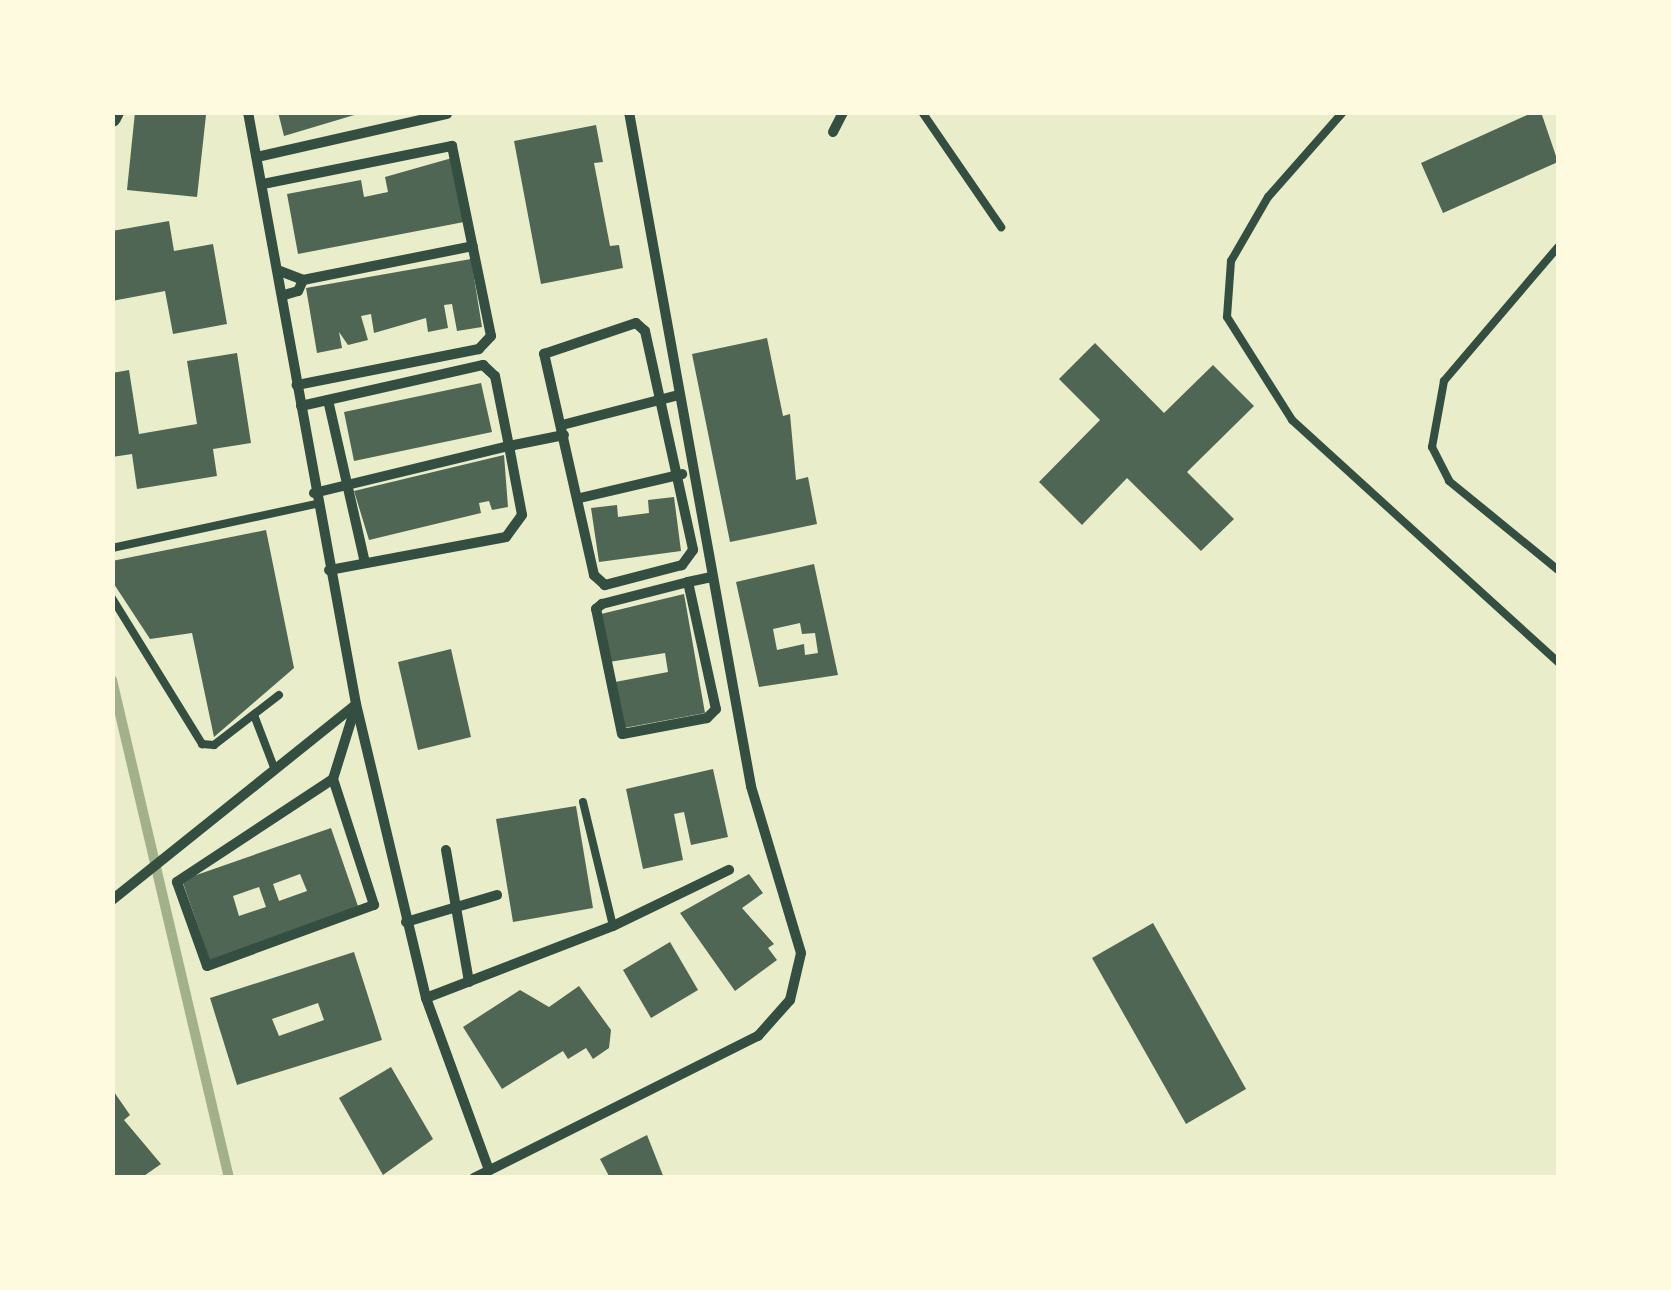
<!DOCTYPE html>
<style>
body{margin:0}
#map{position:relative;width:1671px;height:1290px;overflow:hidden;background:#e9edc9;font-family:"Roboto Condensed",sans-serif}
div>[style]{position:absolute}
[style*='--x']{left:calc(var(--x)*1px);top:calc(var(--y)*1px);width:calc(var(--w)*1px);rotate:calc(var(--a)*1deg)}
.stream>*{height:10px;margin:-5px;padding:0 5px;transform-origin:5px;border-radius:5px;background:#a3b18a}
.building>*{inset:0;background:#4f6655}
.service>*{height:8px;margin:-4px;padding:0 4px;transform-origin:4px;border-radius:4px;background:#344e41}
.minor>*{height:10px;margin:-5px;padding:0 5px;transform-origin:5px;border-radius:5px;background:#344e41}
.tertiary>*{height:18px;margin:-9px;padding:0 9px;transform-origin:9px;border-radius:9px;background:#344e41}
span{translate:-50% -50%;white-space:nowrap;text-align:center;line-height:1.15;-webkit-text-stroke:8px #fefae0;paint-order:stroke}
.frame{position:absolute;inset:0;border:115px solid #fefae0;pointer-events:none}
</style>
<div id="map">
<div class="stream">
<div style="--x:112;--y:680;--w:512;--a:76.78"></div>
</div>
<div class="building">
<div style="clip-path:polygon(135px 112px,206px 115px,197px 197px,127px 190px)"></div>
<div style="clip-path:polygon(278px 112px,361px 112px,361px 113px,284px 136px)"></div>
<div style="clip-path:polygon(1534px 112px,1541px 112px,1558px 162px,1443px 213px,1421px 163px)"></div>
<div style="clip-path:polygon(596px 125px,603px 162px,594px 163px,610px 246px,619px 245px,623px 268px,541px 284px,514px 141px)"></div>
<div style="clip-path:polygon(452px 158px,464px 222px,298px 254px,287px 194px,361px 180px,364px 197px,388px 192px,385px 177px)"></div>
<div style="clip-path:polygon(169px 221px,174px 251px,213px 244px,227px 324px,173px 334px,165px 291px,112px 301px,112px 231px)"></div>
<div style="clip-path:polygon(471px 259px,482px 327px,457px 331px,452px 304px,444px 305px,448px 328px,428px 332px,426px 318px,374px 333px,371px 314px,361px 316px,368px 340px,348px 345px,339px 332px,342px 348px,317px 353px,306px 288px)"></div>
<div style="clip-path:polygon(767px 338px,783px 416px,790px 414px,796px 480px,808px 477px,817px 524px,730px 542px,692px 354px)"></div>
<div style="clip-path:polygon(1095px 343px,1164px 413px,1213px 365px,1254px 406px,1187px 472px,1234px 519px,1201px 551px,1127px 478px,1082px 525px,1039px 482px,1100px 420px,1059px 379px)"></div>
<div style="clip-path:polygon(237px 353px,251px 443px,213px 449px,217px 476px,137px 489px,132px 454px,112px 457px,112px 373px,129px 370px,139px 434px,197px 424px,187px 361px)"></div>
<div style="clip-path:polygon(481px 383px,492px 432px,354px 461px,344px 412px)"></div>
<div style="clip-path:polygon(504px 455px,508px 507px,492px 510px,489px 501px,479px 503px,481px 513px,369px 540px,354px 491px)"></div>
<div style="clip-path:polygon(674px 497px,681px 551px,599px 562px,591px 508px,617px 505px,618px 517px,649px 513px,648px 500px)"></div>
<div style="clip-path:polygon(266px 530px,294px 668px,214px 737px,192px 633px,150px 639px,112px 581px,112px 561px)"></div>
<div style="clip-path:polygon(evenodd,814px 564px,838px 675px,759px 687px,736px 582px,814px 564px,800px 623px,802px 634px,815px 633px,818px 653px,805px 655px,804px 644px,777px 650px,773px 629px,800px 623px)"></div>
<div style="clip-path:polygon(684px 594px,705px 713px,624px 728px,615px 682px,668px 672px,665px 653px,609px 662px,601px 614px)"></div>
<div style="clip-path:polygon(451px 649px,471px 737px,418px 750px,398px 662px)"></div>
<div style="clip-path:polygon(713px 769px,728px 837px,691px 845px,684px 812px,674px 814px,683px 860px,643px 869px,626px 789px)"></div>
<div style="clip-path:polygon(576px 806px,593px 908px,513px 922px,496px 819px)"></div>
<div style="clip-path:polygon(evenodd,331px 828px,359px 909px,210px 961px,182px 880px,331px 828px,300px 874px,307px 891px,279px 901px,273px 884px,300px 874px,331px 828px,259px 887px,266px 907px,239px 916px,233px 896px,259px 887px)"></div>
<div style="clip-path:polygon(749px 874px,763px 893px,742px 908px,774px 944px,768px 948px,777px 960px,735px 991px,680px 913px)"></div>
<div style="clip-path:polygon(1153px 923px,1246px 1089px,1186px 1124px,1092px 958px)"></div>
<div style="clip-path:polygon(670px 942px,698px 990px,651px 1018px,623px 970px)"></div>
<div style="clip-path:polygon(evenodd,354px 952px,382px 1040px,237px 1085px,210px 998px,354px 952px,318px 1003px,324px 1020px,279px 1036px,272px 1019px,318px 1003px)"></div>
<div style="clip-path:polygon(579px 986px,611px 1030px,609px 1048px,593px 1059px,586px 1048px,568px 1059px,563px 1051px,502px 1089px,463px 1027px,520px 990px,549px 1007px)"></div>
<div style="clip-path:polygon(391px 1067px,433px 1139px,383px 1175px,339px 1098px)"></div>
<div style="clip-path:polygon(112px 1089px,130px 1115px,124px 1120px,161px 1164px,141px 1178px,112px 1178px)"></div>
<div style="clip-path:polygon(647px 1135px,664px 1178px,610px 1178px,600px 1159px)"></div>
</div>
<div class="service">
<div style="--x:922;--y:112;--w:140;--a:55.5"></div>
<div style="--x:1343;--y:112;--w:113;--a:131.4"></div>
<div style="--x:1268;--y:197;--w:74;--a:120"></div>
<div style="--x:1231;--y:261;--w:56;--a:94.1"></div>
<div style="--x:1227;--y:317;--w:122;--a:57.7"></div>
<div style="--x:1292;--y:420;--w:360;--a:42.3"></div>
<div style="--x:1558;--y:247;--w:176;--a:130.4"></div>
<div style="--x:1444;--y:381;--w:67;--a:100.3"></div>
<div style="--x:1432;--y:447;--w:38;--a:63"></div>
<div style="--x:1449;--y:481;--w:141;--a:39.2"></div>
<div style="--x:112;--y:548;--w:208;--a:-12.2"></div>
<div style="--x:112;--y:598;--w:172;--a:58.3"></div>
<div style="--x:202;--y:744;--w:12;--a:5"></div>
<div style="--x:214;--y:745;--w:82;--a:-37.6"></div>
<div style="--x:254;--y:715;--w:59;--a:69.1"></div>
<div style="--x:583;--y:802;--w:128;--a:76.4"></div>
</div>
<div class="minor">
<div style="--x:248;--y:112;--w:602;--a:79.66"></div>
<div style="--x:356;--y:704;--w:302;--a:76.6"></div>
<div style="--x:426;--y:998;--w:183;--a:69.9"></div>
<div style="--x:833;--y:132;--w:22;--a:-63"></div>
<div style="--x:257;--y:157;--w:195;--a:-12.8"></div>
<div style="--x:263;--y:184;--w:193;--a:-11.4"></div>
<div style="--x:452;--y:146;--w:194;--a:78.4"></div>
<div style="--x:491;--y:336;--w:18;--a:133"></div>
<div style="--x:479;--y:349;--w:186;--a:168.8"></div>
<div style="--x:280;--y:271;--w:25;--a:21"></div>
<div style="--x:303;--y:280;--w:12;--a:114"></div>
<div style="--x:298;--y:291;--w:15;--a:164"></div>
<div style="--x:303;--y:280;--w:173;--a:-11.3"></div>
<div style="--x:636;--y:323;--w:12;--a:42"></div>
<div style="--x:645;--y:331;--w:224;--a:77.6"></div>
<div style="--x:693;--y:550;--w:19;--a:126"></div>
<div style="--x:682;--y:565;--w:80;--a:165.4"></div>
<div style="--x:605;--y:585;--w:15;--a:-138"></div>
<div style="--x:594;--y:575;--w:227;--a:-102.7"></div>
<div style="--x:544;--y:354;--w:97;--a:-18.6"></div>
<div style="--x:328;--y:400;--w:167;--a:77.2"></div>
<div style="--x:301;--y:406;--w:187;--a:-12.7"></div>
<div style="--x:483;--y:365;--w:16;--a:43"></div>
<div style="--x:495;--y:376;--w:71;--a:78.7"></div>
<div style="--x:509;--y:446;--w:56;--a:-11.3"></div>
<div style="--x:562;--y:425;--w:121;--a:-14.4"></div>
<div style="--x:314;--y:493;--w:201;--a:-13.6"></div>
<div style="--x:509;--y:446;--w:70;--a:79.3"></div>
<div style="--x:522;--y:515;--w:27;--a:126"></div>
<div style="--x:506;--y:537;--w:180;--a:169.4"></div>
<div style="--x:580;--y:498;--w:105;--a:-13.2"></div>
<div style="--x:688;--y:582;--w:130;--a:77.6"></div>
<div style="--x:716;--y:709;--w:13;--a:135"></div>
<div style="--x:707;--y:718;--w:86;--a:169.3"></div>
<div style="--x:622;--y:734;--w:128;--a:-101.7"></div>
<div style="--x:596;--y:609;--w:8;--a:-40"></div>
<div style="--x:602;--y:604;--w:89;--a:-14.3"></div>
<div style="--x:688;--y:582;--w:24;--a:-12"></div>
<div style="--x:333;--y:779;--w:187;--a:146.6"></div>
<div style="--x:177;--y:882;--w:89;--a:70.3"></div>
<div style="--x:207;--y:966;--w:178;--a:-20.1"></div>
<div style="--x:374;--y:905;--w:133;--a:-108"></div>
<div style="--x:333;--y:779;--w:77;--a:-72.7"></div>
<div style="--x:446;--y:850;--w:134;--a:80.1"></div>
<div style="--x:112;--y:900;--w:312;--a:-38.7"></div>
<div style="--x:406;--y:922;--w:95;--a:-16.5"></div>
<div style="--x:426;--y:998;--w:200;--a:-21.1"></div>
<div style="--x:613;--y:926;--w:129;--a:-25.8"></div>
<div style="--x:474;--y:1178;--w:318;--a:-26.6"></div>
<div style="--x:758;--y:1036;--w:48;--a:-48.4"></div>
<div style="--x:790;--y:1000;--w:48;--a:-76.8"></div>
<div style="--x:801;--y:953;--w:174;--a:-106.7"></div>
<div style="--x:751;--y:786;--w:685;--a:-100.26"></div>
</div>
<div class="tertiary">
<div style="--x:112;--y:118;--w:7;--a:-63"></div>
</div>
<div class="frame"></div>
</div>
